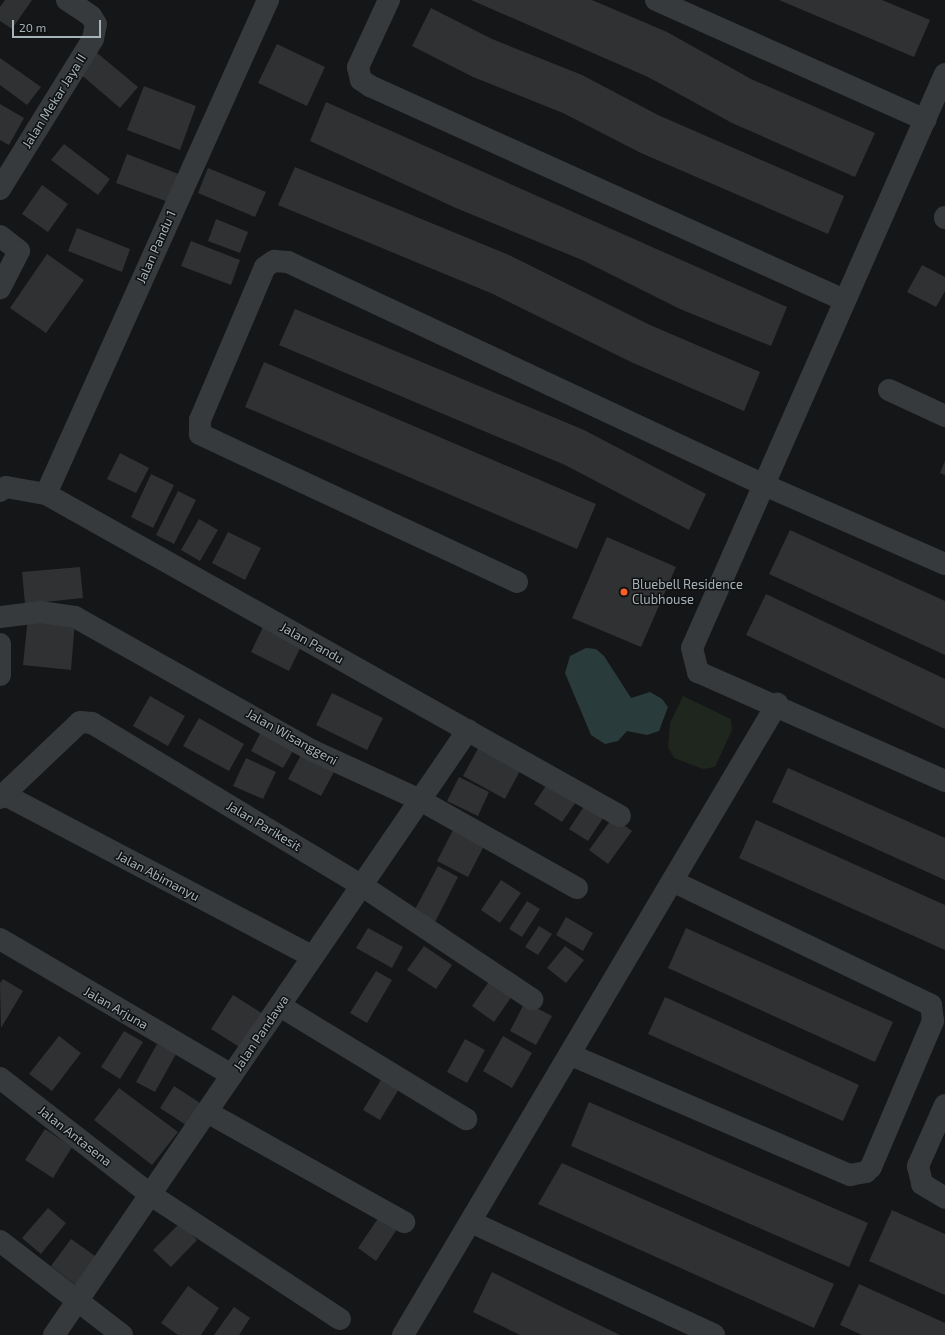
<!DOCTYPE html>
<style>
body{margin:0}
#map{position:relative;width:945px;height:1335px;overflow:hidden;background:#151617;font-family:"Exo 2",sans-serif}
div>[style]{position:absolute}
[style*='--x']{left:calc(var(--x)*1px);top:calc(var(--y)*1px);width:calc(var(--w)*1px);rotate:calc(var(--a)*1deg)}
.green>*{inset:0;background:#1f261d}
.water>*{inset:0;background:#2a3b3c}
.building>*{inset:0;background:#303133}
.minor>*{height:22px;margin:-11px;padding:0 11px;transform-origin:11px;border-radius:11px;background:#363a3d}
.dots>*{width:11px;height:11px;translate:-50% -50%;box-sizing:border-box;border:2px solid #101112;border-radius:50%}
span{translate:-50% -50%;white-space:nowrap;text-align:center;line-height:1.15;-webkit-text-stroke:3px #101112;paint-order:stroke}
.street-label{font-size:13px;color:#a6b3b8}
.poi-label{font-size:13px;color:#a6b3b8}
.left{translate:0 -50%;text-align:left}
.scale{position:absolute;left:12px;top:20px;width:89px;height:18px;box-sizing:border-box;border:2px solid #a6b3b8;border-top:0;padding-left:5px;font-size:12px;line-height:14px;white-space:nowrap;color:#a6b3b8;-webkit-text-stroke:3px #101112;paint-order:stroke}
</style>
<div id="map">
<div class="green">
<div style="clip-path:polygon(683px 696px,731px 719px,732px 730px,715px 767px,703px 769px,674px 758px,668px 747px,670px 723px)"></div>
</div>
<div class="water">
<div style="clip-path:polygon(586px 648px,596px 649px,604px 656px,631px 698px,650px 692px,662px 699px,668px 707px,659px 731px,647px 735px,627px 731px,618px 741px,605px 744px,591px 735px,565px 673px,570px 656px)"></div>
</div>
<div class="building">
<div style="clip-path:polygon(5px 0,32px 0,12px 29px,0 21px,0 7px)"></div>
<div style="clip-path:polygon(471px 0,592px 0,667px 32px,751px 79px,875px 133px,855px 177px,732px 123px,648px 77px)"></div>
<div style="clip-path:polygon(779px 0,882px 0,930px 20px,914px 57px)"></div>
<div style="clip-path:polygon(431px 8px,492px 39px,582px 75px,658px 115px,844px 196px,828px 234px,641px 153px,563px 113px,473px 77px,412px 46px)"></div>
<div style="clip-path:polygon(277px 44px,325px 67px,307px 106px,258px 83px)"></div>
<div style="clip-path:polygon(96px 52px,138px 87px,120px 108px,78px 72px)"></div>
<div style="clip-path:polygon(0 58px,41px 87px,27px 105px,0 85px)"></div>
<div style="clip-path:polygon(144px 86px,196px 106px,180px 150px,127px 130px)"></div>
<div style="clip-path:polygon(326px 102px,787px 307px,771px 346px,680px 309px,582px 260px,456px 208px,310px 141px)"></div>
<div style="clip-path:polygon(0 104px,24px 118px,9px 145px,0 140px)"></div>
<div style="clip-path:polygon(64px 144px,110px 179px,98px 195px,51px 160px)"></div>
<div style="clip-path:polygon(127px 154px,181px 175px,171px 203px,116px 183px)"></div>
<div style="clip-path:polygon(295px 167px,509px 255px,650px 325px,760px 372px,744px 411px,631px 362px,493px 294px,278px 205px)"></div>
<div style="clip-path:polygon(208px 168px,266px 192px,255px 217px,198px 193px)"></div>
<div style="clip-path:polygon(42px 185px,68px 204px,48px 232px,22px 214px)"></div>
<div style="clip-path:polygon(216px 219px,248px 232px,240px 253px,208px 241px)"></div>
<div style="clip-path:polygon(77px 228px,130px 249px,122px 272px,68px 251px)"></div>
<div style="clip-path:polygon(191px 241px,240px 260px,231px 285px,181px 266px)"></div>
<div style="clip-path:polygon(47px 254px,84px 280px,46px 333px,10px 308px)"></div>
<div style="clip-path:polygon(922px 265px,945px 277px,945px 291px,936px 307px,907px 292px)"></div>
<div style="clip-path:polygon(295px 309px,584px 430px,706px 494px,689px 530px,565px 465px,279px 345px)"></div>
<div style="clip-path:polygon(264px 362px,596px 504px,577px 549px,245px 407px)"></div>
<div style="clip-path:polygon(120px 453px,149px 468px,136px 493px,107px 479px)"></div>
<div style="clip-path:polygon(945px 461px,945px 475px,940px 473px)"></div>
<div style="clip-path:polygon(151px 474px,174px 485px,153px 528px,131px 517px)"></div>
<div style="clip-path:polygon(178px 491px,196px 500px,174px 544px,156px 535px)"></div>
<div style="clip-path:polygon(199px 519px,218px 530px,200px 561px,181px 550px)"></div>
<div style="clip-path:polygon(790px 530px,945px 601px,945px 655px,769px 574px)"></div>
<div style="clip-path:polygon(228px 532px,261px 548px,245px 580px,212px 563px)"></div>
<div style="clip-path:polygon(607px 537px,676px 567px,641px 647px,572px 618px)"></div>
<div style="clip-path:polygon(80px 567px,83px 598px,25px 604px,22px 572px)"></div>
<div style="clip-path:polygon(766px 594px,945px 679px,945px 729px,746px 635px)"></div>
<div style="clip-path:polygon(28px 616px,75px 621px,71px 670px,23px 665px)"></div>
<div style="clip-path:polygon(265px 623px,303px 642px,289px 671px,251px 652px)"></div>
<div style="clip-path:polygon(332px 693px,383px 718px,367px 750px,316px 725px)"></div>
<div style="clip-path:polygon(150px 696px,185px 716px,168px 746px,133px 726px)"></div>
<div style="clip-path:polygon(199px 718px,244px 744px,229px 771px,183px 746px)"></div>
<div style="clip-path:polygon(264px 726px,297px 744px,283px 768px,251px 751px)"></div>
<div style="clip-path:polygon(480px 745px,522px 767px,505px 799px,463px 776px)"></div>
<div style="clip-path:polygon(302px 753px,335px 770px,321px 796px,288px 779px)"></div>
<div style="clip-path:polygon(246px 758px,276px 772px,263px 799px,233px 786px)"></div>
<div style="clip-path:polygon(788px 768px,945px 838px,945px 880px,772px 802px)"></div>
<div style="clip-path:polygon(459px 777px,489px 792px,478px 816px,447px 801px)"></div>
<div style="clip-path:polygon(547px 784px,576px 802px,562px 822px,534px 804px)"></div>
<div style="clip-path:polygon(587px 802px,605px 815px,588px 841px,569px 829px)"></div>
<div style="clip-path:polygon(613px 817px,632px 831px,608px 864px,589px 850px)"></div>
<div style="clip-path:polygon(756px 820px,945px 905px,945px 950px,739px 858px)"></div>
<div style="clip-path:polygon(453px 830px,484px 846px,468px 877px,437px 861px)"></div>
<div style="clip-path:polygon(438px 866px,458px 877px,434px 924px,413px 913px)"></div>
<div style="clip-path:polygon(501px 880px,521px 893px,500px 923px,481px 910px)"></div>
<div style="clip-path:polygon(527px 901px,540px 909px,522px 937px,509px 929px)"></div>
<div style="clip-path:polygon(566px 917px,593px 933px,583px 951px,556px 935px)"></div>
<div style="clip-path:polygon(539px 926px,552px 934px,538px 955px,525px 947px)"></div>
<div style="clip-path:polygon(368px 928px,403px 947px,392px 968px,356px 948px)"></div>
<div style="clip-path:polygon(686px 928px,893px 1022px,875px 1062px,668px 968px)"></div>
<div style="clip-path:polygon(424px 946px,452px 965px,436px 989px,407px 970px)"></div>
<div style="clip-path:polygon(565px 946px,584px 960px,566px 983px,547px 968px)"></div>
<div style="clip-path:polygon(376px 971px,392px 980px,367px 1023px,350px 1013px)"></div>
<div style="clip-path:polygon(3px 979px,23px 991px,1px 1028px,0 983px)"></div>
<div style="clip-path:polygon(490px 980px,512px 996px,494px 1022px,472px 1006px)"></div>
<div style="clip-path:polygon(233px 995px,263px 1014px,241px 1048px,211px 1029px)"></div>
<div style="clip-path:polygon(665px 997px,859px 1085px,843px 1121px,648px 1034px)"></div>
<div style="clip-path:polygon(525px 1002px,552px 1016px,536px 1045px,510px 1031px)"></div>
<div style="clip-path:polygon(124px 1031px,143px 1042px,120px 1079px,101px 1067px)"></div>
<div style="clip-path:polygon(59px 1036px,81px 1053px,52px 1091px,29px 1074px)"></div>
<div style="clip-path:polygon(503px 1036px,532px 1053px,512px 1088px,483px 1071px)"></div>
<div style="clip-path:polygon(465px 1039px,485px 1050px,467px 1083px,447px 1072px)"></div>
<div style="clip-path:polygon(157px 1044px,176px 1054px,155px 1092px,136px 1082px)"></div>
<div style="clip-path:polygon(382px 1078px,399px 1089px,380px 1120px,363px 1110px)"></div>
<div style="clip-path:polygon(174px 1086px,200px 1103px,186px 1125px,160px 1108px)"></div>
<div style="clip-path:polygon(119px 1088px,178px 1132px,152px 1165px,94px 1120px)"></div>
<div style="clip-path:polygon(589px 1102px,868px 1223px,849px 1267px,571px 1146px)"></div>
<div style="clip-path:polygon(45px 1129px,72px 1147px,53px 1178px,25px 1160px)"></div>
<div style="clip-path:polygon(562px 1163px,834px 1284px,814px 1328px,538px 1204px)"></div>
<div style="clip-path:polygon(48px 1208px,66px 1223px,41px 1254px,22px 1238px)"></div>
<div style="clip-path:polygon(892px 1210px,945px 1234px,945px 1295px,869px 1261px)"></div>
<div style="clip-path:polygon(379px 1217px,397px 1229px,376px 1261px,358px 1248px)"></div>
<div style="clip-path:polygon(180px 1223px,197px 1240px,171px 1267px,153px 1250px)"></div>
<div style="clip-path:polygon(71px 1239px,98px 1258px,77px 1286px,51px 1266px)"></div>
<div style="clip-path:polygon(492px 1272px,556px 1304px,620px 1335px,520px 1335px,473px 1312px)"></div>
<div style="clip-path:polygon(859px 1284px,945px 1323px,945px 1335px,862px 1335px,840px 1325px)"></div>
<div style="clip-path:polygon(188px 1286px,219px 1308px,201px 1335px,178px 1335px,161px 1323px)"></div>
<div style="clip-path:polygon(234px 1307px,250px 1318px,239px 1335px,214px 1335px)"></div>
</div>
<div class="minor">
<div style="--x:389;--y:0;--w:74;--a:114.8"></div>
<div style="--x:358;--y:67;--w:13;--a:77"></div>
<div style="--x:361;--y:80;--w:11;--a:34"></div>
<div style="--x:370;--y:86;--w:520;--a:24.3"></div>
<div style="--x:656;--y:0;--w:295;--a:24"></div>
<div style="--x:945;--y:74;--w:627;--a:113.79"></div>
<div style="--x:692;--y:648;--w:25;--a:76"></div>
<div style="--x:698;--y:672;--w:270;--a:23.8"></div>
<div style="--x:0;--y:189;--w:176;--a:-58.2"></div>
<div style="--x:93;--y:39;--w:15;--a:-79"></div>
<div style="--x:96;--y:24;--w:9;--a:-122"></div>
<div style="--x:91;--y:16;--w:29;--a:-146"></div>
<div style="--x:945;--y:217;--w:1;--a:90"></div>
<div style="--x:0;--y:236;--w:24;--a:38"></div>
<div style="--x:19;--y:251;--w:42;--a:117.2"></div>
<div style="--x:889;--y:390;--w:62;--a:24.9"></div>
<div style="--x:0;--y:491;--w:7;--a:-34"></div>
<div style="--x:6;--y:487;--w:41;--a:9.9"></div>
<div style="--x:46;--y:494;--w:658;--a:29.29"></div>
<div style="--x:46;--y:494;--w:542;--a:-65.8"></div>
<div style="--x:517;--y:582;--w:350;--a:-155"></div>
<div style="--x:200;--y:434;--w:14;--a:-90"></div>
<div style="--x:200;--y:420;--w:166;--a:-67"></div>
<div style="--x:265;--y:267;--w:11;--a:-34"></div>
<div style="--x:274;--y:261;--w:14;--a:4"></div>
<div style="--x:288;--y:262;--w:523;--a:25.1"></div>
<div style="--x:762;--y:484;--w:200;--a:23.6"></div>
<div style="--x:0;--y:617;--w:40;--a:-7.1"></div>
<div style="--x:40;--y:612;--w:35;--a:8"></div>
<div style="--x:75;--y:617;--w:271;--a:29.4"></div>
<div style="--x:311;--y:750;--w:120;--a:24.6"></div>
<div style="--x:420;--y:800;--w:180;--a:29.3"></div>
<div style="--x:0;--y:644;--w:31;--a:90"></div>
<div style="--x:3;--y:794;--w:350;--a:27.7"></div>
<div style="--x:0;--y:798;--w:110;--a:-43.5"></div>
<div style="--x:80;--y:722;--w:12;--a:5"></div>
<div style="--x:92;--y:723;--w:314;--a:31.1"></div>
<div style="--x:361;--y:885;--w:206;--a:33.7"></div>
<div style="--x:0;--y:939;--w:269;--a:30.4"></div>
<div style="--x:280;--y:1006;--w:218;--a:31.3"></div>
<div style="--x:571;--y:1055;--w:304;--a:23.3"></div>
<div style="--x:850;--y:1175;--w:16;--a:-11"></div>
<div style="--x:866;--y:1172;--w:7;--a:-45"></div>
<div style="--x:871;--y:1167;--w:159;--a:-67"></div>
<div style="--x:933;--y:1021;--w:16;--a:-97"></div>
<div style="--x:931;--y:1005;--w:285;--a:-154.4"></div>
<div style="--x:0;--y:1078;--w:191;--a:37.8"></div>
<div style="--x:151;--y:1195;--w:226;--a:33.3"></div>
<div style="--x:945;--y:1105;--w:67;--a:113.9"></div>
<div style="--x:918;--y:1166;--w:18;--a:77"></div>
<div style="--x:922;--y:1184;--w:27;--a:31"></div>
<div style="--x:207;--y:1112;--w:226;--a:29.2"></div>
<div style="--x:471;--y:1222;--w:268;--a:24.9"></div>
<div style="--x:0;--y:1241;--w:154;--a:37.6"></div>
<div style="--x:54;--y:1335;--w:733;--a:-55.62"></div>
<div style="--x:403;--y:1335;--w:734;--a:-59.34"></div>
</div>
<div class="dots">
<div style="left:624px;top:592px;background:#fd6027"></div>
</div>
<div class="street-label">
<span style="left:54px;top:101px;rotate:-58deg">Jalan Mekar Jaya II</span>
<span style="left:156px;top:247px;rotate:-66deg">Jalan Pandu 1</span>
<span style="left:312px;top:643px;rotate:29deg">Jalan Pandu</span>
<span style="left:292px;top:737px;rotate:29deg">Jalan Wisanggeni</span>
<span style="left:264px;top:826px;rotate:31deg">Jalan Parikesit</span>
<span style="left:158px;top:876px;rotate:28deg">Jalan Abimanyu</span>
<span style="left:116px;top:1008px;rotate:30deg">Jalan Arjuna</span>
<span style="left:261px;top:1033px;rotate:-56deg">Jalan Pandawa</span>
<span style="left:75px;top:1136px;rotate:38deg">Jalan Antasena</span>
</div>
<div class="poi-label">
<span class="left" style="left:632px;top:592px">Bluebell Residence<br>Clubhouse</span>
</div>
<div class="scale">20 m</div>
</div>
